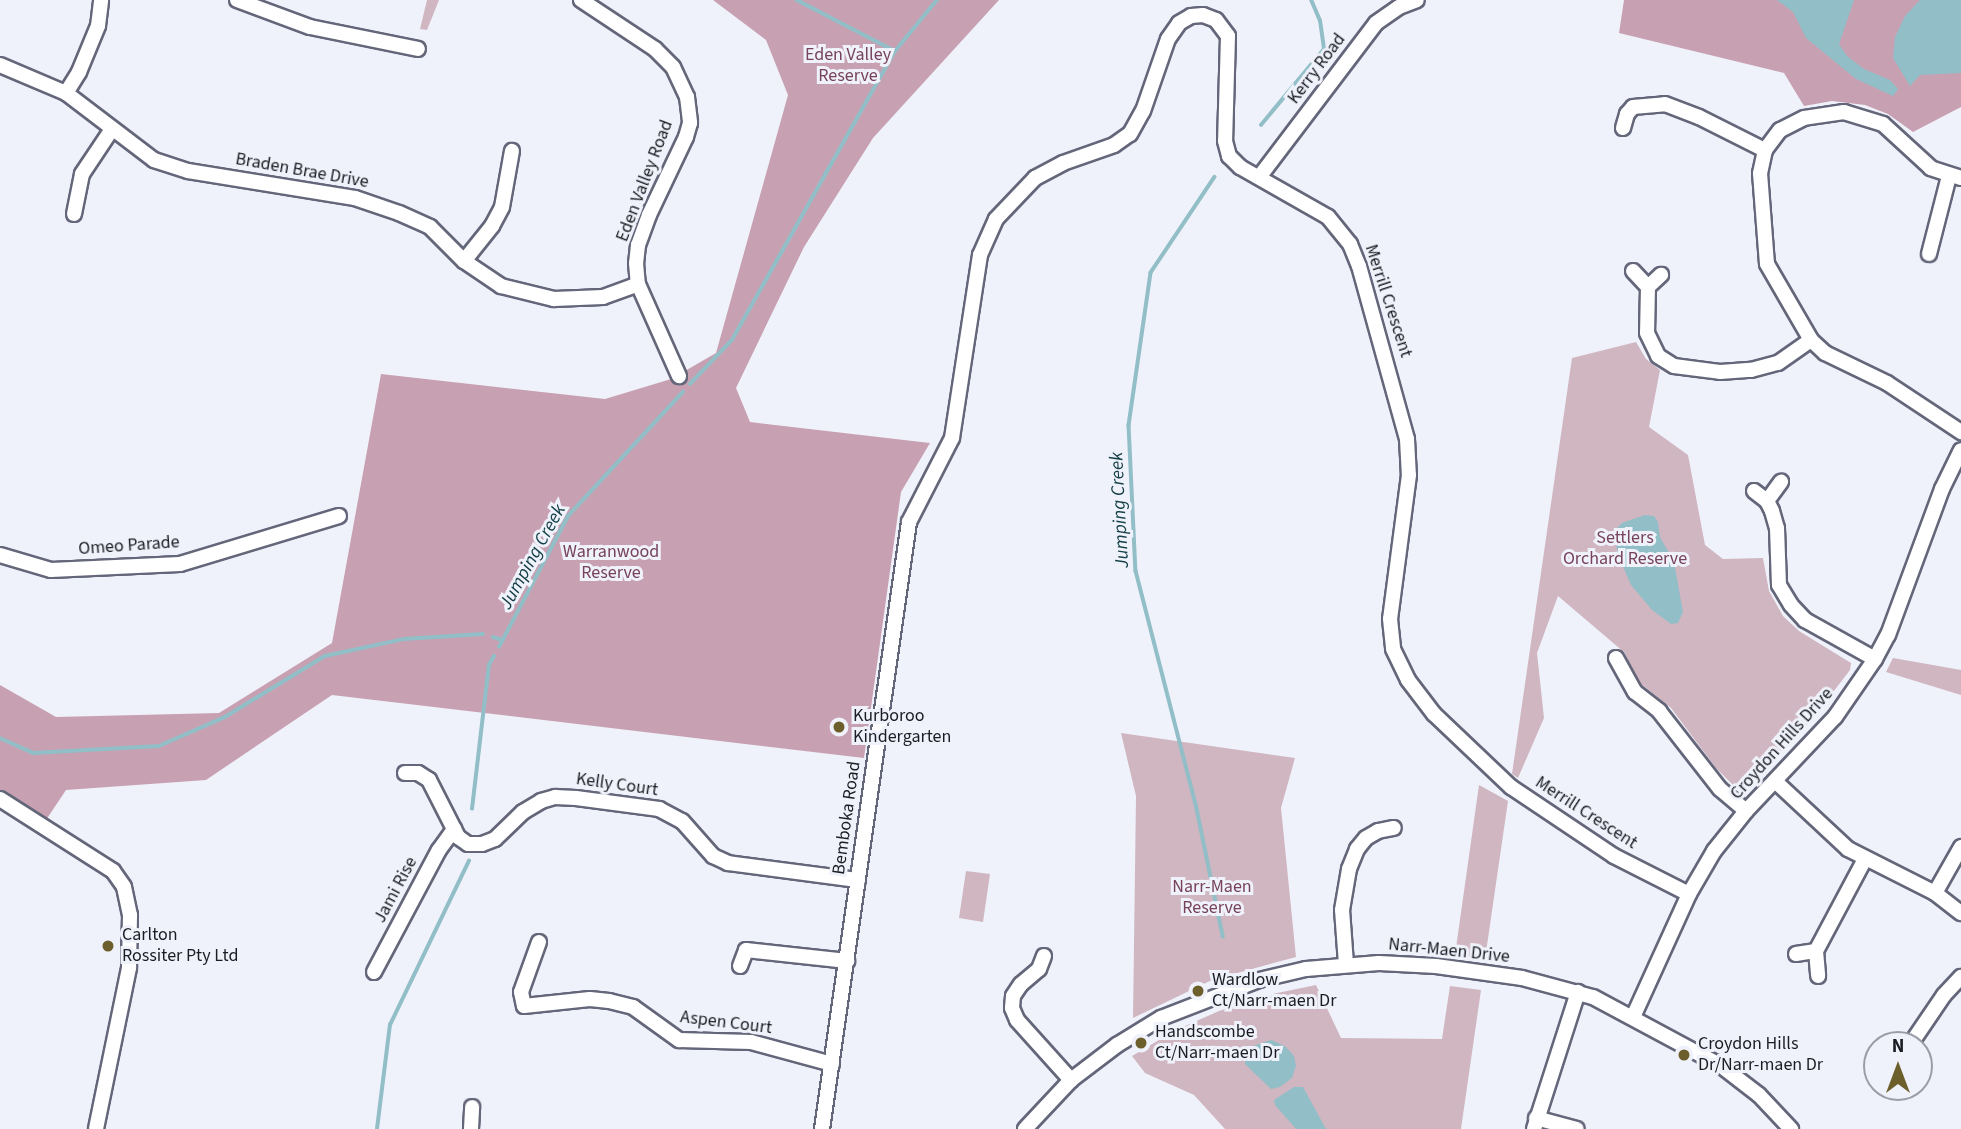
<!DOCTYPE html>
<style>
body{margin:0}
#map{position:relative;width:1961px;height:1129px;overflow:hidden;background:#f0f2fb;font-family:"Source Sans 3",sans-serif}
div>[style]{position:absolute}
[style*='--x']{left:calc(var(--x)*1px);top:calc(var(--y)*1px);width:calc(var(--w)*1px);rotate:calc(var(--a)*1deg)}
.green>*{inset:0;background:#cfb6c1}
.forest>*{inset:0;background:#c7a1b2}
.water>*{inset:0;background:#91bec7}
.stream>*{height:3.5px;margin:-1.75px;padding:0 1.75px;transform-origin:1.75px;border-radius:1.75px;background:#91bec7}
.roads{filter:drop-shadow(2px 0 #64667a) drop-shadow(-2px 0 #64667a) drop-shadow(0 2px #64667a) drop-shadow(0 -2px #64667a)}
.minor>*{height:14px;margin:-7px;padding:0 7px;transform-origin:7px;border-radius:7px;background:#fff}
.dots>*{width:19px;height:19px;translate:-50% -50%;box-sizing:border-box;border:4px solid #f0f2fb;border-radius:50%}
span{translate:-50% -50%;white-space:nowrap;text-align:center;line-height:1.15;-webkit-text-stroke:6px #f0f2fb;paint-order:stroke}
.park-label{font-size:18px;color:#77435c}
.street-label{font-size:18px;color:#1b1c24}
.poi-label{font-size:18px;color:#1b1c24}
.left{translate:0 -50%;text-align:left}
.water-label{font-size:19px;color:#164047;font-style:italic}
.north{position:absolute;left:1863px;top:1031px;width:70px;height:70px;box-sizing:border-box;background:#f0f2fb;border:2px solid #9b9ca5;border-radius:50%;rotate:0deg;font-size:19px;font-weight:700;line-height:28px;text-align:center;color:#1b1c24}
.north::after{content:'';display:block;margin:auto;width:24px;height:32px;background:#6d5f2c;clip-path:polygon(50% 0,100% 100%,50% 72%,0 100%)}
</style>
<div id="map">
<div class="green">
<div style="clip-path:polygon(427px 0,439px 0,427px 30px,420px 29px)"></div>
<div style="clip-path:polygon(1636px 342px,1646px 359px,1660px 370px,1649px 427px,1688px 455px,1705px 545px,1723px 559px,1763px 558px,1769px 591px,1783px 616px,1799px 631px,1851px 663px,1850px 670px,1814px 717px,1744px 789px,1735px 787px,1716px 768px,1671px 708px,1635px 679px,1625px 653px,1558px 596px,1537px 653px,1544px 718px,1518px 778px,1512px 774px,1572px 358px)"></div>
<div style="clip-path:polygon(1893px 658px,1961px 670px,1961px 695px,1886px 672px)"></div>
<div style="clip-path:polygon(1121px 733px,1295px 758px,1281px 808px,1296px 957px,1212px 980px,1133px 1018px,1136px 796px)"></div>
<div style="clip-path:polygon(1479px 785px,1508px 801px,1485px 959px,1455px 955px)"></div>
<div style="clip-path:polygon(966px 871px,990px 874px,983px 922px,959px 918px)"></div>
<div style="clip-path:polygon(1316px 985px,1341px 1038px,1442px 1039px,1450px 986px,1481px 990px,1461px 1129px,1225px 1129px,1194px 1095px,1145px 1073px,1132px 1056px,1174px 1031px,1219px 1011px,1267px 995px)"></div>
</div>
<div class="forest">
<div style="clip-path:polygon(713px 0,999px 0,873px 138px,804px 247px,736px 388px,750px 422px,930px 443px,901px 492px,864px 758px,332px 695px,206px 780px,66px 790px,46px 820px,0 792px,0 685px,56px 717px,219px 713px,332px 643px,381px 374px,605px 399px,671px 379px,716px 353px,788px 95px,766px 40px)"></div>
<div style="clip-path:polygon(1624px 0,1961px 0,1961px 107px,1913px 132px,1888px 114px,1865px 105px,1832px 101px,1804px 106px,1784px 73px,1619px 33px)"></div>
</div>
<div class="water">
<div style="clip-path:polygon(1777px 0,1854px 0,1839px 44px,1847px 56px,1864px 69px,1890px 80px,1898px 89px,1893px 96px,1856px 79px,1806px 38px,1793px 12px)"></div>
<div style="clip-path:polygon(1920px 0,1961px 0,1961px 73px,1920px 75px,1910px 86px,1893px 58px,1895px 37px,1905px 16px)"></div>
<div style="clip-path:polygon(1645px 515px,1654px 516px,1658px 522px,1660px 537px,1674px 562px,1683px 612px,1678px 623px,1671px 624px,1652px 610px,1631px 585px,1618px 555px,1614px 531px,1622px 523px)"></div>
<div style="clip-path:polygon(1271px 1040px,1285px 1046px,1294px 1056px,1296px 1066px,1292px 1078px,1280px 1087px,1271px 1089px,1245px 1064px,1245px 1055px,1253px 1046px)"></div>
<div style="clip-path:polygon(1294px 1087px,1303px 1087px,1326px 1129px,1296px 1129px,1275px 1105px,1274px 1100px)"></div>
</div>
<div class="stream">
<div style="--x:797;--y:0;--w:110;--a:27.5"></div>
<div style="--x:1261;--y:125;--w:99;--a:-50.3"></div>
<div style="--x:1324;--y:49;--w:28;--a:-98"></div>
<div style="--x:1320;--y:21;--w:23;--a:-113"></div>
<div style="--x:1215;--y:177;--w:115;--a:123.7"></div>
<div style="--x:1151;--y:273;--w:154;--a:98.2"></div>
<div style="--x:1129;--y:425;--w:146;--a:87.3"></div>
<div style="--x:1136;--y:571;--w:246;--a:75.6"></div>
<div style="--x:1197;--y:809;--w:130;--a:78.4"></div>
<div style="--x:690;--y:384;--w:61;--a:-46.3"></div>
<div style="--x:732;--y:340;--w:332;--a:-60.6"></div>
<div style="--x:895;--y:51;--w:66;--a:-50.5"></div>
<div style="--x:493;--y:637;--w:10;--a:17"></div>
<div style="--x:499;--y:647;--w:148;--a:-62.2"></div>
<div style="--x:568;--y:516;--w:169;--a:-47.2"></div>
<div style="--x:0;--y:738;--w:36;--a:24"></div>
<div style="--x:33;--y:753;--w:126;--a:-3.2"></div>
<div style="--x:159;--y:746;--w:72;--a:-23.7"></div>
<div style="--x:225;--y:717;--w:117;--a:-31.4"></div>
<div style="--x:325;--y:656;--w:81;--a:-12.1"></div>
<div style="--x:404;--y:639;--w:79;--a:-3.6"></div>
<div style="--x:472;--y:809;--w:145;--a:-83.3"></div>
<div style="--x:489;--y:665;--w:10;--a:-61"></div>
<div style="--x:377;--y:1129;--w:105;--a:-82.9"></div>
<div style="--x:390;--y:1025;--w:182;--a:-64.3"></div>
</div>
<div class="roads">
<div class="minor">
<div style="--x:237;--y:0;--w:78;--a:20.3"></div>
<div style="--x:310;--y:27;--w:110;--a:11.5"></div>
<div style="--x:581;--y:0;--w:89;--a:33.5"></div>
<div style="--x:655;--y:49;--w:25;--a:45"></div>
<div style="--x:673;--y:67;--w:33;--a:65"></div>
<div style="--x:687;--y:97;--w:26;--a:83"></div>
<div style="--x:690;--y:123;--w:15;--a:106"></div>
<div style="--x:686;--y:137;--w:86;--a:115.4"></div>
<div style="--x:649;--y:215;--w:32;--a:110"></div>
<div style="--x:638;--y:245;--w:18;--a:96"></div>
<div style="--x:636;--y:263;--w:21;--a:85"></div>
<div style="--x:638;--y:284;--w:101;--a:66"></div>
<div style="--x:0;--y:65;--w:72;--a:23"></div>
<div style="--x:66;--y:93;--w:111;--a:37.3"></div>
<div style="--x:154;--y:160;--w:36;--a:18"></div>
<div style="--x:188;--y:171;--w:169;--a:9.2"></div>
<div style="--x:355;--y:198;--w:46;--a:18.8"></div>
<div style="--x:399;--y:213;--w:34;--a:24"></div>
<div style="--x:430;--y:227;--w:48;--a:45"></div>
<div style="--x:464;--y:261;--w:45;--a:34"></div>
<div style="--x:501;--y:286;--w:55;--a:13.8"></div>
<div style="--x:554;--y:299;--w:49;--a:-2.3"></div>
<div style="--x:603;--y:297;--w:37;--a:-20"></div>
<div style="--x:66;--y:93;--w:25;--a:-58"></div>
<div style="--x:79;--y:72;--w:50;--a:-67.6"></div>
<div style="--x:98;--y:26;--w:26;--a:-83"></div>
<div style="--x:1623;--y:128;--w:15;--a:-74"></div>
<div style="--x:1627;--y:114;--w:9;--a:-49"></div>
<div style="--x:1633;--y:107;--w:32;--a:-5"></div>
<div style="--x:1665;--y:104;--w:36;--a:21"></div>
<div style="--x:1699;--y:117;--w:74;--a:26.6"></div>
<div style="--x:1260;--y:176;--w:192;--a:-52.8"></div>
<div style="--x:1376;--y:23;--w:28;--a:-35"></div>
<div style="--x:1399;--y:7;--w:19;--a:-21"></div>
<div style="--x:1961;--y:178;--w:32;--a:-162"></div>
<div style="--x:1931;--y:168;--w:65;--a:-137.5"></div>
<div style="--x:1883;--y:124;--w:41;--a:-162.9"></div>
<div style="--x:1844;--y:112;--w:40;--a:171.5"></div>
<div style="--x:1804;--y:118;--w:27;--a:153"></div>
<div style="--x:1780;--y:130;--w:25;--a:127"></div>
<div style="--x:1765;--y:150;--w:24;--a:102"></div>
<div style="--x:1760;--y:173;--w:91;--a:85.6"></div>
<div style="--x:1767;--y:264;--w:88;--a:59.9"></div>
<div style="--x:1811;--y:340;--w:19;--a:43"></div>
<div style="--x:1825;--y:353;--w:69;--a:25.8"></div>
<div style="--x:1887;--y:383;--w:89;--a:33.5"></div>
<div style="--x:74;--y:214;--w:41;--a:-78.7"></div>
<div style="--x:82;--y:174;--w:54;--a:-56.3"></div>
<div style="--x:1929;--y:254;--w:81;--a:-75.6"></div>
<div style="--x:464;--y:261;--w:45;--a:-51.3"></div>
<div style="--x:492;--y:226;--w:21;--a:-62"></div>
<div style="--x:502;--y:207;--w:57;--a:-79.9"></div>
<div style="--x:1633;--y:271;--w:22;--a:47"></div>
<div style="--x:1648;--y:287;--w:18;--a:-43"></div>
<div style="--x:1648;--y:287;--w:46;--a:91.2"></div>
<div style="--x:1647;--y:333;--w:25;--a:64"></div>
<div style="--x:1658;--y:356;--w:19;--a:32"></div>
<div style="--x:1674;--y:366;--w:46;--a:7.4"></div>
<div style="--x:1720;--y:372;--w:31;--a:-4"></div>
<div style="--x:1751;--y:370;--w:28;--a:-15"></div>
<div style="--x:1778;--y:363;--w:40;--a:-34.9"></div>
<div style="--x:1754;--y:491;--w:16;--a:38"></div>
<div style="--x:1767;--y:501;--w:11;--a:63"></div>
<div style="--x:1772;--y:511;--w:18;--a:74"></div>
<div style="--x:1777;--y:528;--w:57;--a:88"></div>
<div style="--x:1779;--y:585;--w:23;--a:59"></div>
<div style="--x:1791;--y:605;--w:21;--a:47"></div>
<div style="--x:1805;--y:620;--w:80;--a:29.1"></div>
<div style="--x:1767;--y:501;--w:24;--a:-54"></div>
<div style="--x:0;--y:555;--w:53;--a:16.4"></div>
<div style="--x:51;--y:570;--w:129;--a:-2.7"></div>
<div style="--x:180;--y:564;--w:166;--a:-16.8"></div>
<div style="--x:1616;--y:658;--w:39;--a:61"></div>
<div style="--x:1635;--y:692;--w:31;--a:38"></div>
<div style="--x:1659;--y:711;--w:99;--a:52"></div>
<div style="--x:1720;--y:789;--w:34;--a:40"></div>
<div style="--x:405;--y:773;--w:13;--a:0"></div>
<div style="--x:418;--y:773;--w:13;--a:32"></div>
<div style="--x:429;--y:780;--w:64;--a:63"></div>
<div style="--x:458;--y:837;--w:12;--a:35"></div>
<div style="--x:468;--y:844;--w:14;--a:0"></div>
<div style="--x:482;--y:844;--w:14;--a:-21"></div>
<div style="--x:495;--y:839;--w:39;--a:-44"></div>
<div style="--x:523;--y:812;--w:21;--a:-31"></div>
<div style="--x:541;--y:801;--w:15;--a:-16"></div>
<div style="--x:555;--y:797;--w:21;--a:3"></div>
<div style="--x:576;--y:798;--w:84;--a:7.5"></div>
<div style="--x:659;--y:809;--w:26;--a:28"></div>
<div style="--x:682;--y:821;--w:47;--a:48.5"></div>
<div style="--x:713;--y:856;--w:17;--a:25"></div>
<div style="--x:728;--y:863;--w:131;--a:7.5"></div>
<div style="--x:1775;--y:781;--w:100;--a:43"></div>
<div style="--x:1848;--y:849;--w:97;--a:26.8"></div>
<div style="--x:1935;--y:893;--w:33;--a:38"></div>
<div style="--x:0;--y:799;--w:134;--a:32.5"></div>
<div style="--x:113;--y:871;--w:19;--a:55"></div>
<div style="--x:124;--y:887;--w:29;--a:78"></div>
<div style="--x:130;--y:915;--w:53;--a:91.1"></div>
<div style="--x:129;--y:968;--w:164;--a:101.6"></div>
<div style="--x:1935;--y:893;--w:53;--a:-60.5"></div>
<div style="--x:539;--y:942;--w:53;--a:109.8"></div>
<div style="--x:521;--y:992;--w:14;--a:78"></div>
<div style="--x:524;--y:1006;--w:66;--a:-6.1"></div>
<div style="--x:590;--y:999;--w:19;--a:6"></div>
<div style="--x:609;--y:1001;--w:25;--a:14"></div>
<div style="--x:633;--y:1007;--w:57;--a:35.7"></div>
<div style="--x:679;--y:1040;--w:72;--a:1.6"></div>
<div style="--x:751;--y:1042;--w:84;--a:15.2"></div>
<div style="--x:1816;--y:951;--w:104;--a:-62"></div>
<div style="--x:1796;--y:954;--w:20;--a:-9"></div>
<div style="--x:1816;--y:951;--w:25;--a:85"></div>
<div style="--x:1044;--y:956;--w:14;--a:111"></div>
<div style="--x:1039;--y:969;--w:23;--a:140"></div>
<div style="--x:1021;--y:984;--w:14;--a:124"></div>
<div style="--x:1013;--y:996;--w:12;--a:95"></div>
<div style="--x:1012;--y:1008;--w:13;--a:67"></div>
<div style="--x:1017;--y:1020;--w:81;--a:48"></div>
<div style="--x:1346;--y:964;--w:54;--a:-94.2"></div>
<div style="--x:1342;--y:910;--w:42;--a:-80.3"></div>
<div style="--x:1349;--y:869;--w:22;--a:-68"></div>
<div style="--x:1357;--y:849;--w:14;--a:-51"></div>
<div style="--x:1366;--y:838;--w:14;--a:-30"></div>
<div style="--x:1378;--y:831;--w:16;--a:-11"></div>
<div style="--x:740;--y:966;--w:17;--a:-69"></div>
<div style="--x:746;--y:950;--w:102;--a:6.2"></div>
<div style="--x:374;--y:972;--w:138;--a:-62"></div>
<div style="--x:439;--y:850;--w:26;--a:-54"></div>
<div style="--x:1633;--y:1017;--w:135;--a:-65.5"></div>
<div style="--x:1689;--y:894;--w:50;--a:-59.8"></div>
<div style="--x:1714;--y:851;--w:51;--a:-51.3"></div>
<div style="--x:1746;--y:811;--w:129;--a:-46.6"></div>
<div style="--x:1835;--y:717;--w:70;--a:-55.4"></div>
<div style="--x:1875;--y:659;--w:27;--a:-62"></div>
<div style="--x:1888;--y:635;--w:156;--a:-69.7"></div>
<div style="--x:1942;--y:489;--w:43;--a:-64"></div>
<div style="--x:1910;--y:1045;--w:60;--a:-55.8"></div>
<div style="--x:1944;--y:995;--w:25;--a:-47"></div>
<div style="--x:1536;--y:1118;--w:42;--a:15"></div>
<div style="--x:471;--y:1129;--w:22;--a:-87"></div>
<div style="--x:822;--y:1129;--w:613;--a:-81.84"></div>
<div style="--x:909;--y:522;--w:94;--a:-62.9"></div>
<div style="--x:952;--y:438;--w:185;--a:-81.3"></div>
<div style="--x:980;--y:255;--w:39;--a:-66"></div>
<div style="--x:996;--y:219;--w:57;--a:-46.4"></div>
<div style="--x:1035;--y:178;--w:32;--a:-28"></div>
<div style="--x:1063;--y:163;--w:54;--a:-19.4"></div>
<div style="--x:1114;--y:145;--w:19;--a:-35"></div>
<div style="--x:1130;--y:134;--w:26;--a:-61"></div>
<div style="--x:1143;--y:111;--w:76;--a:-70.9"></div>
<div style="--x:1168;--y:39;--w:19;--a:-55"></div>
<div style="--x:1179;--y:23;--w:14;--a:-30"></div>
<div style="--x:1191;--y:16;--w:12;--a:-5"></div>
<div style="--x:1203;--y:15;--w:14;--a:21"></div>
<div style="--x:1216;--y:20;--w:20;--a:53"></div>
<div style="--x:1228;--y:36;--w:105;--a:91.6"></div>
<div style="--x:1225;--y:141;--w:16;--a:75"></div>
<div style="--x:1229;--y:156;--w:16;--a:45"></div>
<div style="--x:1240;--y:167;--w:101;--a:29.6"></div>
<div style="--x:1328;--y:217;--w:35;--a:51"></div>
<div style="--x:1350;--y:244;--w:24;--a:68"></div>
<div style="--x:1359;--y:266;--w:180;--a:74.5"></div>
<div style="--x:1407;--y:439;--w:36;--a:87"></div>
<div style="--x:1409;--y:475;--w:145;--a:97.5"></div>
<div style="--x:1390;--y:619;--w:30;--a:84"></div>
<div style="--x:1393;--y:649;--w:34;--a:64"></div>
<div style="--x:1408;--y:680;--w:43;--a:52.6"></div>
<div style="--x:1434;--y:714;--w:106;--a:43.5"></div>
<div style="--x:1511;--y:787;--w:124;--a:33.8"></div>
<div style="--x:1614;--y:856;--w:84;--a:26.9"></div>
<div style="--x:1025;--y:1129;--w:67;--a:-46.8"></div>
<div style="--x:1071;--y:1080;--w:58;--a:-37.3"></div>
<div style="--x:1117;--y:1045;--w:52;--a:-31.5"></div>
<div style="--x:1161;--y:1018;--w:105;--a:-21.2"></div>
<div style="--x:1259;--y:980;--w:48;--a:-13.2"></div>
<div style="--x:1306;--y:969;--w:73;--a:-4.7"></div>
<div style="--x:1379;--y:963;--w:57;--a:3"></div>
<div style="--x:1436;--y:966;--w:87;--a:7.9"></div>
<div style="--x:1522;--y:978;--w:73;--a:15"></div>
<div style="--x:1593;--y:997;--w:144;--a:28.2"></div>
<div style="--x:1720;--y:1065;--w:49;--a:37.6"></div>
<div style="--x:1759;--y:1095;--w:47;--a:46.7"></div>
<div style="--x:1534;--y:1129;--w:144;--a:-72.2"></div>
</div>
</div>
<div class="dots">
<div style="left:839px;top:727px;background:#6d5f2c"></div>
<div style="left:108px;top:946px;background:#6d5f2c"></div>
<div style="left:1198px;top:991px;background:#6d5f2c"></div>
<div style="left:1141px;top:1043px;background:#6d5f2c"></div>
<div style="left:1684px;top:1055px;background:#6d5f2c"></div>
</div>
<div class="park-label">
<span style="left:848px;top:66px">Eden Valley<br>Reserve</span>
<span style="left:1625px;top:549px">Settlers<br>Orchard Reserve</span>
<span style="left:611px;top:563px">Warranwood<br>Reserve</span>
<span style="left:1212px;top:898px">Narr-Maen<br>Reserve</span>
</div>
<div class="street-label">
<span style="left:1317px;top:69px;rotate:-53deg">Kerry Road</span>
<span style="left:302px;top:171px;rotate:10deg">Braden Brae Drive</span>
<span style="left:645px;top:181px;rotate:-69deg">Eden Valley Road</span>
<span style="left:1388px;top:301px;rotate:72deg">Merrill Crescent</span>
<span style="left:129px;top:546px;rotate:-4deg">Omeo Parade</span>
<span style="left:1782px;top:744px;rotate:-48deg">Croydon Hills Drive</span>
<span style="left:617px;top:785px;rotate:8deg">Kelly Court</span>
<span style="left:1586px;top:813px;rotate:33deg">Merrill Crescent</span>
<span style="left:847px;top:818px;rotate:-82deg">Bemboka Road</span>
<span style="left:396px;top:890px;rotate:-62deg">Jami Rise</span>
<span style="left:1449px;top:951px;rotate:6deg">Narr-Maen Drive</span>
<span style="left:726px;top:1023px;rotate:7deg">Aspen Court</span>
</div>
<div class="poi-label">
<span class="left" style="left:853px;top:727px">Kurboroo<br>Kindergarten</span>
<span class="left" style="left:122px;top:946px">Carlton<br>Rossiter Pty Ltd</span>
<span class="left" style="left:1212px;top:991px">Wardlow<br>Ct/Narr-maen Dr</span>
<span class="left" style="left:1155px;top:1043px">Handscombe<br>Ct/Narr-maen Dr</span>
<span class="left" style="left:1698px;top:1055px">Croydon Hills<br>Dr/Narr-maen Dr</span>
</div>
<div class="water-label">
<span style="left:1120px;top:510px;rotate:-93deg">Jumping Creek</span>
<span style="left:533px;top:557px;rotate:-61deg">Jumping Creek</span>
</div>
<div class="north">N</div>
</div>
